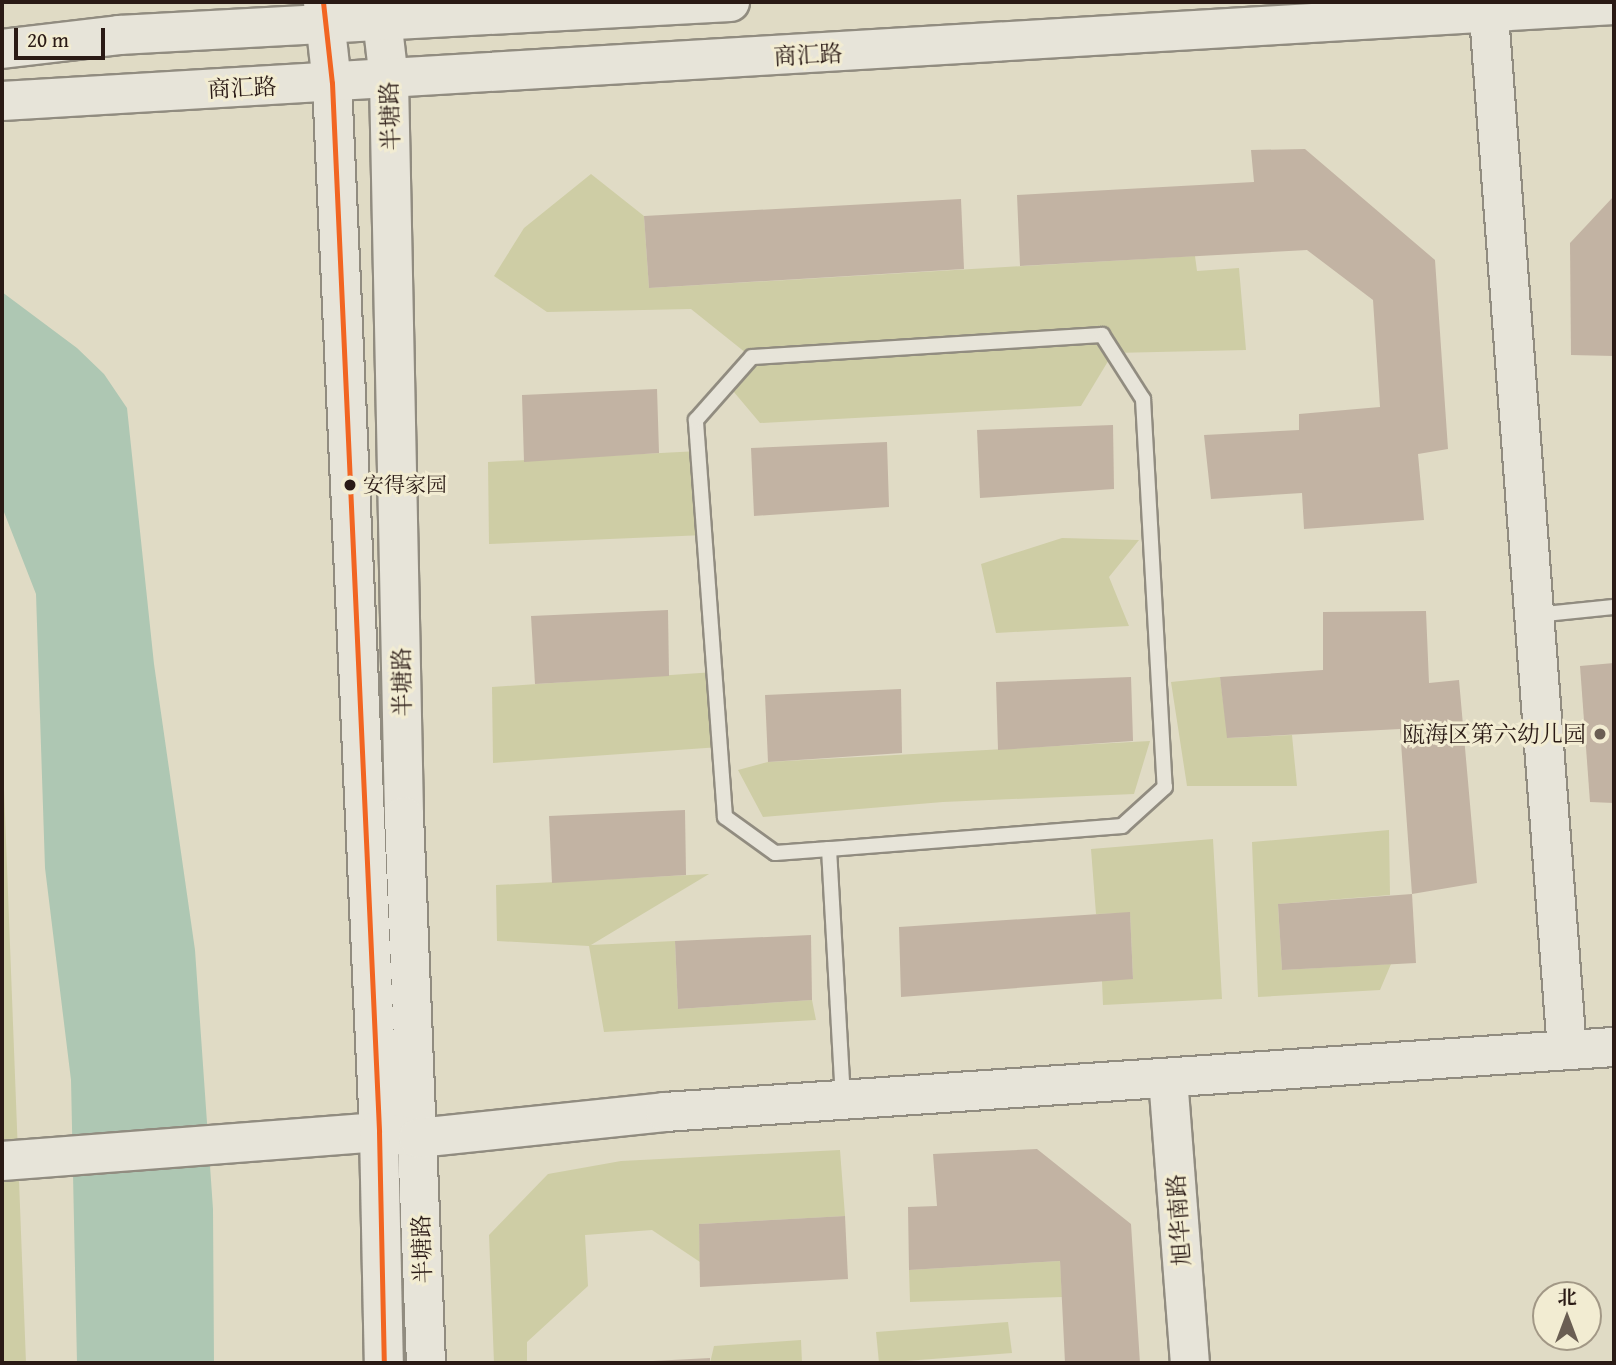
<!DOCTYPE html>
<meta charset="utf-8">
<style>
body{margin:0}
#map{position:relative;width:1616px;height:1365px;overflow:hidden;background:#e0dbc5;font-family:"Gentium Book Plus","Noto Serif SC",serif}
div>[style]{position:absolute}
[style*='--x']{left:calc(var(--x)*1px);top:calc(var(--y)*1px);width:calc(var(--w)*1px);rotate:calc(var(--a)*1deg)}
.green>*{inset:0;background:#cecda5}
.water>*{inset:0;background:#aec7b3}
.building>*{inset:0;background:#c2b3a3}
.roads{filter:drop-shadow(2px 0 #918c80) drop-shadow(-2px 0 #918c80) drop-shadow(0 2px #918c80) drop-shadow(0 -2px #918c80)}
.lane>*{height:14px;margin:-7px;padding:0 7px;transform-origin:7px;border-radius:7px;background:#e7e4d9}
.secondary>*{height:38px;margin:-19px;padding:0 19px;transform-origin:19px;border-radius:19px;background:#e7e4d9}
.bus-1>*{height:5px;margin:-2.5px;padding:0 2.5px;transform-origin:2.5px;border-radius:2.5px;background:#f26522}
.dots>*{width:19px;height:19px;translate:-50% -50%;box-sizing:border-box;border:4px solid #f2ecd2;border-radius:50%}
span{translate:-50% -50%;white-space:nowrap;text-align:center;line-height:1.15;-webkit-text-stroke:6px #f2ecd2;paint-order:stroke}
.bus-label{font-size:21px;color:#2a1a15}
.left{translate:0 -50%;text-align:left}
.street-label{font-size:23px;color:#2a1a15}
.poi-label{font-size:23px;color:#2a1a15}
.right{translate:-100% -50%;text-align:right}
.frame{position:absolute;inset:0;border:4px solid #2a1a15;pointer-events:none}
.north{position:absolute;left:1532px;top:1281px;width:70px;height:70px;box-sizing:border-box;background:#f2ecd2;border:2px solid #a29886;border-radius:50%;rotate:0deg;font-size:19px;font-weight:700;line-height:28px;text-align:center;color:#2a1a15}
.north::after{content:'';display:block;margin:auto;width:24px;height:32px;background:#6a5e53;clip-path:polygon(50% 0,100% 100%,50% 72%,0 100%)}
.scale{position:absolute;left:14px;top:28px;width:91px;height:32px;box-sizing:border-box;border:4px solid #2a1a15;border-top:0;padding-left:9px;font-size:21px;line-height:24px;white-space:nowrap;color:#2a1a15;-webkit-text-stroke:5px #f2ecd2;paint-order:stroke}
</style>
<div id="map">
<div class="green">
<div style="clip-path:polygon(591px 174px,644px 216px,649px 288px,1195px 256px,1197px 271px,1239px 268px,1246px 350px,1113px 353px,1081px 406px,760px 423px,728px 385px,751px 357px,691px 309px,547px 312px,494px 276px,524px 228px)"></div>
<div style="clip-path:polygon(699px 451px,705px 535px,489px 544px,488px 462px)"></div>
<div style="clip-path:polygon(1062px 538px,1139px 540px,1109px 577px,1129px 626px,996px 633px,981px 564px)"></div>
<div style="clip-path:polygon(715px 672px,720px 747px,493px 763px,492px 687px)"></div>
<div style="clip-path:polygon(1220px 677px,1228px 738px,1292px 735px,1297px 786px,1187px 786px,1171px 682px)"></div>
<div style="clip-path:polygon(2px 736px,26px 1363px,2px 1363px)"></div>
<div style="clip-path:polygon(1150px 741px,1134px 794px,943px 802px,763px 817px,738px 770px,768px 762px)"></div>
<div style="clip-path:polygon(1389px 830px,1390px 895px,1278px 904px,1282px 970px,1391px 964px,1380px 990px,1258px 997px,1252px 842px)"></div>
<div style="clip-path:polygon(1213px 839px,1222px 999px,1103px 1005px,1102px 981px,1133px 978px,1130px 913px,1096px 914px,1091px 849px)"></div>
<div style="clip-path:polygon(709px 874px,591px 945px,675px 941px,678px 1009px,812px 1000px,816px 1020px,604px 1032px,589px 946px,497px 941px,496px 885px)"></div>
<div style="clip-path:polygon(840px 1150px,845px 1216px,699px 1224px,700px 1262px,652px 1230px,585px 1235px,588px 1286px,527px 1342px,527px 1363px,494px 1363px,489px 1235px,548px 1174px,621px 1161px)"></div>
<div style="clip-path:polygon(1060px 1261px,1062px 1297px,910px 1302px,909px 1270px)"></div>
<div style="clip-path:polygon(1008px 1322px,1012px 1353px,879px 1363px,876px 1332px)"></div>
<div style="clip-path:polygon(801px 1340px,802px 1363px,710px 1363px,714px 1346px)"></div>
</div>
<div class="water">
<div style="clip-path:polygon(2px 292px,77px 348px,104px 374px,127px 408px,154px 664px,195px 950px,213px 1209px,214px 1363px,77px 1363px,71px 1080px,45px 868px,36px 594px,2px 507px)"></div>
</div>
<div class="building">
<div style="clip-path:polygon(1305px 149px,1435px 260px,1448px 449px,1418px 454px,1424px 520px,1304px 529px,1302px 493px,1211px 499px,1204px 435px,1299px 430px,1299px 414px,1380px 407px,1373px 300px,1307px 250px,1020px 266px,1017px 195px,1254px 182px,1251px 150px)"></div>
<div style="clip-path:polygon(1614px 196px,1614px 356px,1571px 355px,1570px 243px)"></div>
<div style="clip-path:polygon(961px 199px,964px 269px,649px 288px,644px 216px)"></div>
<div style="clip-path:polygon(657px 389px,659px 453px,524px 462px,522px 395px)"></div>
<div style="clip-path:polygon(1113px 425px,1114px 489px,980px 498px,977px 430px)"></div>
<div style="clip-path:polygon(887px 442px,889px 507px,754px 516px,751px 448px)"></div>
<div style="clip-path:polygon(668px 610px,669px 676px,535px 684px,531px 616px)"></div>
<div style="clip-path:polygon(1426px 611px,1429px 683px,1459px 680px,1477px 883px,1412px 894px,1400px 729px,1227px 738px,1220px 677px,1323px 670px,1323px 612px)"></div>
<div style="clip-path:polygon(1614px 663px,1614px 803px,1590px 802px,1580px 666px)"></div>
<div style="clip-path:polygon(1131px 677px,1133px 741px,998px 750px,996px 682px)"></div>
<div style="clip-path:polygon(901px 689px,902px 753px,768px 762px,765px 695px)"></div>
<div style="clip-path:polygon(685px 810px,686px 875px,552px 883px,549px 816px)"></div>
<div style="clip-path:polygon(1412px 894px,1416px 963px,1282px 970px,1278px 904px)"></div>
<div style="clip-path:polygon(1130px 912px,1133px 979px,901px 997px,899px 927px)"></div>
<div style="clip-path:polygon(811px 935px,812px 1000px,678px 1009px,675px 941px)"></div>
<div style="clip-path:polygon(1037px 1149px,1131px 1224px,1140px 1363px,1065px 1363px,1060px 1261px,909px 1270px,908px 1207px,937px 1206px,933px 1154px)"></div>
<div style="clip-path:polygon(845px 1216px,848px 1279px,700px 1287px,699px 1224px)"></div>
<div style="clip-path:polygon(710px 1358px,710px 1363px,653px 1363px,653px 1361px)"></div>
</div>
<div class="roads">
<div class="lane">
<div style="--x:1535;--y:615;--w:79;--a:-5.8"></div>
<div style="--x:829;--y:849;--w:54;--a:175.8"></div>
<div style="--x:775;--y:853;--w:62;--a:-144.2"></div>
<div style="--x:725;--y:817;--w:398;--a:-94.2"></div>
<div style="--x:696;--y:420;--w:84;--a:-48.4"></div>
<div style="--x:752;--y:357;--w:351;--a:-3.6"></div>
<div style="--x:1102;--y:335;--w:76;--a:57.4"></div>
<div style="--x:1143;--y:399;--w:389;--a:86.8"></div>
<div style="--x:1165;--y:787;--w:58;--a:137.8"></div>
<div style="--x:1122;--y:826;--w:294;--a:175.5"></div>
<div style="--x:829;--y:849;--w:250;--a:86.8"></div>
</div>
<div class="secondary">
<div style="--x:323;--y:2;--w:81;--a:83.7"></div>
<div style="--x:332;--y:83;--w:1050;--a:87.43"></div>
<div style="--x:379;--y:1132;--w:231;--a:88.8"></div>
<div style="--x:380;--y:2;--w:79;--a:83.4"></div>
<div style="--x:389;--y:80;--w:736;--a:88.83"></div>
<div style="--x:404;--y:816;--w:547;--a:87.7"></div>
<div style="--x:1488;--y:2;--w:1051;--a:85.69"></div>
<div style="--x:2;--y:49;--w:118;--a:-6.8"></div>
<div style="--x:119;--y:35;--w:612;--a:-3.09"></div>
<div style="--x:2;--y:101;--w:1615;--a:-3.41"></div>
<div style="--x:1168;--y:1078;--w:286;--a:85.6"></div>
<div style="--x:2;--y:1161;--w:378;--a:-4.4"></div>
<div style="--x:379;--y:1132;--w:39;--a:9"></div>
<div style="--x:418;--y:1138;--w:248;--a:-6"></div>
<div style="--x:665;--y:1112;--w:951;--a:-3.92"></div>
</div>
</div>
<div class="bus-1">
<div style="--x:323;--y:2;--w:81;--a:83.7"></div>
<div style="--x:332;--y:83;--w:1050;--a:87.43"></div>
<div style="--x:379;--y:1132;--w:231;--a:88.8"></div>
</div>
<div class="dots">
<div style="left:350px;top:485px;background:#2a1a15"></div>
<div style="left:1600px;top:734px;background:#6a5e53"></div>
</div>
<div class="bus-label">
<span class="left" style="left:363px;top:485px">安得家园</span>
</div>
<div class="street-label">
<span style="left:808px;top:55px;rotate:-3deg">商汇路</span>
<span style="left:242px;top:88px;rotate:-3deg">商汇路</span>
<span style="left:390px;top:116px;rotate:-92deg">半塘路</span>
<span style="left:402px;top:682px;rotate:-91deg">半塘路</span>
<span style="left:1179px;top:1220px;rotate:-94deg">旭华南路</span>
<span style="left:422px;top:1249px;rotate:-92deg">半塘路</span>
</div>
<div class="poi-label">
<span class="right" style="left:1586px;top:734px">瓯海区第六幼儿园</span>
</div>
<div class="frame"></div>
<div class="north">北</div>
<div class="scale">20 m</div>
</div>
